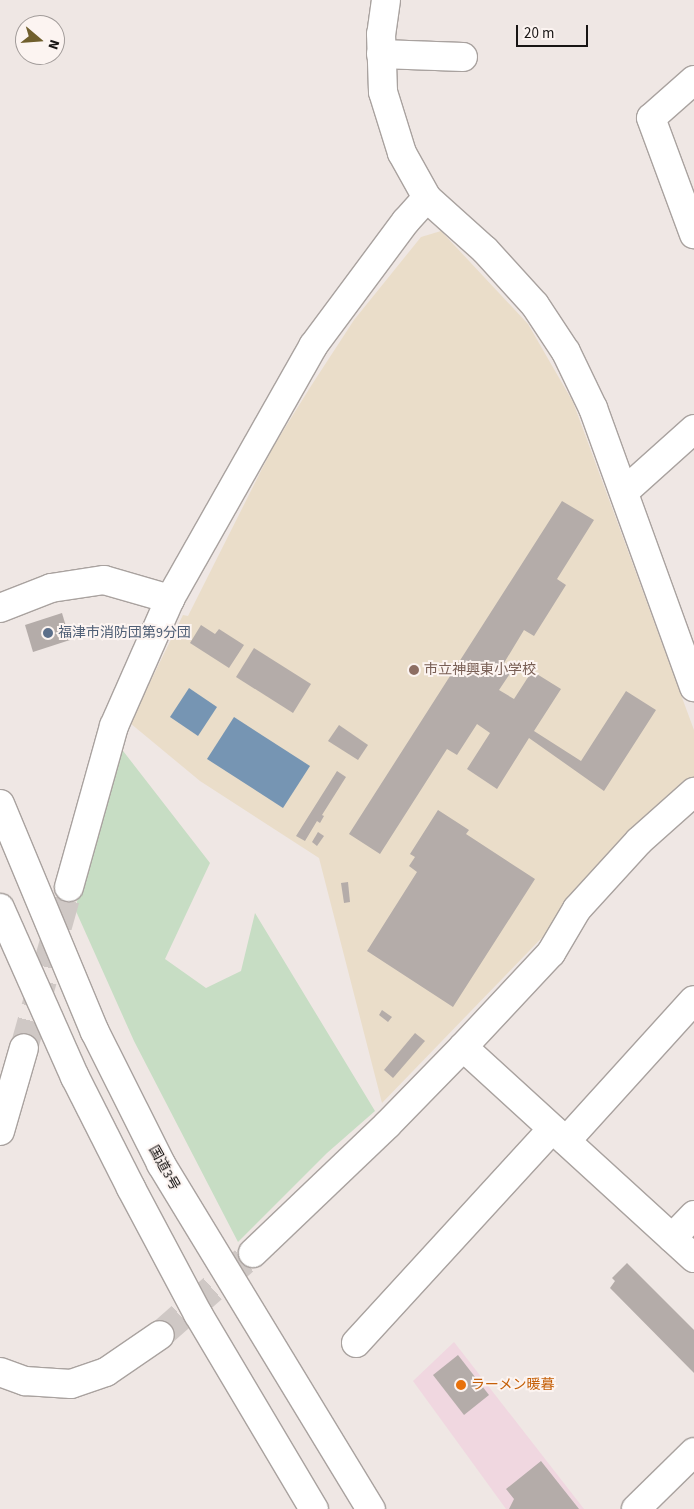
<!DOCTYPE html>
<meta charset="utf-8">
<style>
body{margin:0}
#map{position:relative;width:694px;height:1509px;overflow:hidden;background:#efe7e4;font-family:"Source Sans 3","Noto Sans JP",sans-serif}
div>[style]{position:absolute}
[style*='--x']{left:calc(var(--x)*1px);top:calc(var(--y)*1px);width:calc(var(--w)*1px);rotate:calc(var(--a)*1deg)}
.commercial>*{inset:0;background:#f0d7e0}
.education>*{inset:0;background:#eaddc9}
.green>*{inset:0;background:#c7ddc4}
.water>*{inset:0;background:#7695b3}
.building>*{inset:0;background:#b4aca9}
.minor-tunnel>*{height:28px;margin-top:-14px;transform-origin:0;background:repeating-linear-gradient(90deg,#cfc8c5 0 28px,transparent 0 42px)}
.roads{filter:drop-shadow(1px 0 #a9a29f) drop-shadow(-1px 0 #a9a29f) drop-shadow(0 1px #a9a29f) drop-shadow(0 -1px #a9a29f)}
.minor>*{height:28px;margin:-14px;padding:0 14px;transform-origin:14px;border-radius:14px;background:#fff}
.highway>*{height:28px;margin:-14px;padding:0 14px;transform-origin:14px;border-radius:14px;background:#fff}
.dots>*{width:14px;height:14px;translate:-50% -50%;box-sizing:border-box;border:2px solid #fcf4f1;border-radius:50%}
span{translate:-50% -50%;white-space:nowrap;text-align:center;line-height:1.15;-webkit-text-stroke:4px #fcf4f1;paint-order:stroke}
.service-label{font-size:14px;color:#4e5e75}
.left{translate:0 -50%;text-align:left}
.education-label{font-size:14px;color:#785e54}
.street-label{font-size:14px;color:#181514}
.food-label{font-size:14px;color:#c56008}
.north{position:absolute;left:15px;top:15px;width:50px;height:50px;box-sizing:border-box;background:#fcf4f1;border:1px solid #a19b99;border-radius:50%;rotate:108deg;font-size:14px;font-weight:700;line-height:20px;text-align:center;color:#181514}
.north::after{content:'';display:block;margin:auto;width:18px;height:22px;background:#705f2d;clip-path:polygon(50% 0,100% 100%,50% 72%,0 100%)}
.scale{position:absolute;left:516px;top:25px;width:72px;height:22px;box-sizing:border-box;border:2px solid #181514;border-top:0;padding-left:6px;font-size:15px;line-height:18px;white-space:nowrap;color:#181514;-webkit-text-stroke:4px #fcf4f1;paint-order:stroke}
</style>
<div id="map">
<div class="commercial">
<div style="clip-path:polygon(454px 1342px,584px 1509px,506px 1509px,413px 1381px)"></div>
</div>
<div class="education">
<div style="clip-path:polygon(441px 231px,528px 324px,573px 402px,694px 730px,694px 777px,654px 813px,559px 920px,382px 1103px,319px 858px,200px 781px,130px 723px,183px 615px,188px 616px,273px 447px,311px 386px,354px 320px,421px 237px)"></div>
</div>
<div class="green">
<div style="clip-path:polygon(120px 747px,210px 863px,165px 959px,206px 988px,241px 971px,255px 913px,375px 1111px,327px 1153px,238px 1242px,134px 1041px,75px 909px)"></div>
</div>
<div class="water">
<div style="clip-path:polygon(189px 688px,217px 707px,198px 736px,170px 717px)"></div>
<div style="clip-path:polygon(234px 717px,310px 766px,283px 808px,207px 759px)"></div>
</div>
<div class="building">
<div style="clip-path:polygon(562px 501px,594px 520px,557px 579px,566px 585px,534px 636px,524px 630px,504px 663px,513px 669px,499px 690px,514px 699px,532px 671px,561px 689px,534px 731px,581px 761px,626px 691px,656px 710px,604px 791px,529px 738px,497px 789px,467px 769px,490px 733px,477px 724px,457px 755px,447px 749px,380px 854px,349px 834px)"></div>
<div style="clip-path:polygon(62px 613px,70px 640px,33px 652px,25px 625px)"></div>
<div style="clip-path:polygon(201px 625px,215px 634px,219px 629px,244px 645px,229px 668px,190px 643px)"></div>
<div style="clip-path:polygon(254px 648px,311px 684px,293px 713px,236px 677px)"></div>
<div style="clip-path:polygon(339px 725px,368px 745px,358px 760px,328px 741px)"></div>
<div style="clip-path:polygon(337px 771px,346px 777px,322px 815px,324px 816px,320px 823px,317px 821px,305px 841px,296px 836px)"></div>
<div style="clip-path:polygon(438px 810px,469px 830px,466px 834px,535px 879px,453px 1007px,367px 951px,417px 872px,409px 866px,415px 857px,410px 854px)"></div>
<div style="clip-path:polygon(318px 832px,324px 836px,317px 846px,312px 842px)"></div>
<div style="clip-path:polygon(348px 882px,350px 902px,344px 903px,341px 883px)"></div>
<div style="clip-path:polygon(382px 1010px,392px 1017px,388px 1022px,379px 1015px)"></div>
<div style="clip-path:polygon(415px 1033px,425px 1041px,393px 1078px,384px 1070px)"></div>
<div style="clip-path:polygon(627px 1263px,694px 1330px,694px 1373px,610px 1288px,615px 1281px,612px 1278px)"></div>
<div style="clip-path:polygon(458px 1355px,489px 1395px,464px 1415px,433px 1375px)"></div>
<div style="clip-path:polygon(541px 1461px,579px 1509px,509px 1509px,514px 1499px,506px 1489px)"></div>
</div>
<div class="minor-tunnel">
<div style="--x:24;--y:1048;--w:167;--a:-74.4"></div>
<div style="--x:160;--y:1335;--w:124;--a:-41.4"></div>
</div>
<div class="roads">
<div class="minor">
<div style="--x:386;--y:0;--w:34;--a:98"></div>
<div style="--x:381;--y:34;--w:58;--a:88"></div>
<div style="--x:383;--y:92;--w:64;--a:72.7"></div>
<div style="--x:402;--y:153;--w:51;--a:60.9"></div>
<div style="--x:427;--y:198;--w:78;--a:41.9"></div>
<div style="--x:485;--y:250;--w:74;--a:47.7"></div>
<div style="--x:535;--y:305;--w:56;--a:56.6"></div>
<div style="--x:566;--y:352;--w:62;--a:64.3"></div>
<div style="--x:593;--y:408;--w:297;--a:70.1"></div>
<div style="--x:381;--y:54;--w:82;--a:2.1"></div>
<div style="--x:694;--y:80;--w:57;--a:138.5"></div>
<div style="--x:651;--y:118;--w:124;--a:69.7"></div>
<div style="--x:625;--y:491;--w:93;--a:-41.9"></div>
<div style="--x:0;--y:608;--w:55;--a:-21.4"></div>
<div style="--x:51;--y:588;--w:54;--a:-8.6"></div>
<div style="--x:104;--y:580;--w:69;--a:16.1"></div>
<div style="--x:69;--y:887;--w:167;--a:-74.4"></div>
<div style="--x:114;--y:726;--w:139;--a:-66.2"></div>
<div style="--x:170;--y:599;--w:291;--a:-60.5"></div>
<div style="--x:313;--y:346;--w:156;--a:-53.4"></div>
<div style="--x:406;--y:221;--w:31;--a:-48"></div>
<div style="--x:463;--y:1047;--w:313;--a:42.4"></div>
<div style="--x:0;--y:1131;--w:86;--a:-73.9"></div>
<div style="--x:566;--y:1141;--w:190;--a:-47.8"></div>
<div style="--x:672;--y:1238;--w:32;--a:-46"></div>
<div style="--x:253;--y:1253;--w:185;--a:-43.7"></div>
<div style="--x:387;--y:1125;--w:109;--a:-45.7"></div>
<div style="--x:463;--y:1047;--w:129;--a:-46.9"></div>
<div style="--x:551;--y:953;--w:51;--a:-59.4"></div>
<div style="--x:577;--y:909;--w:92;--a:-47.6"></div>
<div style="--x:639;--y:841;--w:74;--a:-41.7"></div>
<div style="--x:356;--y:1343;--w:290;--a:-47.5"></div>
<div style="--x:0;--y:1372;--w:27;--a:20"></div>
<div style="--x:25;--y:1381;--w:46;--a:3.7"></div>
<div style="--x:71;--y:1384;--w:37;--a:-19"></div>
<div style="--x:106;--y:1372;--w:65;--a:-34.4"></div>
<div style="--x:636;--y:1509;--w:81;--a:-44.5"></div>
</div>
<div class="highway">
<div style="--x:0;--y:804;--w:247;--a:67.4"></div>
<div style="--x:95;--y:1032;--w:148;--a:63.4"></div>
<div style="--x:161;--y:1164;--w:404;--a:58.7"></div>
<div style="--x:0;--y:908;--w:185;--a:66.1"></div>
<div style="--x:75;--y:1077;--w:124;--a:63.2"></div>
<div style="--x:131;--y:1188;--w:143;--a:62"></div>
<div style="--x:198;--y:1314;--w:227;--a:59.3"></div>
</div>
</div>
<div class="dots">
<div style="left:48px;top:633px;background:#5c6f8a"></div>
<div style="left:414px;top:670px;background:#8d6e63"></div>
<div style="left:461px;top:1385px;background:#e8710a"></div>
</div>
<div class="service-label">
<span class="left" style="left:58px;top:633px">福津市消防団第9分団</span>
</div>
<div class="education-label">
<span class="left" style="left:424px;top:670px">市立神興東小学校</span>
</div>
<div class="street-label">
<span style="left:164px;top:1168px;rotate:61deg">国道3号</span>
</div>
<div class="food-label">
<span class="left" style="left:471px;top:1385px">ラーメン暖暮</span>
</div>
<div class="north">N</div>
<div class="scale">20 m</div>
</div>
